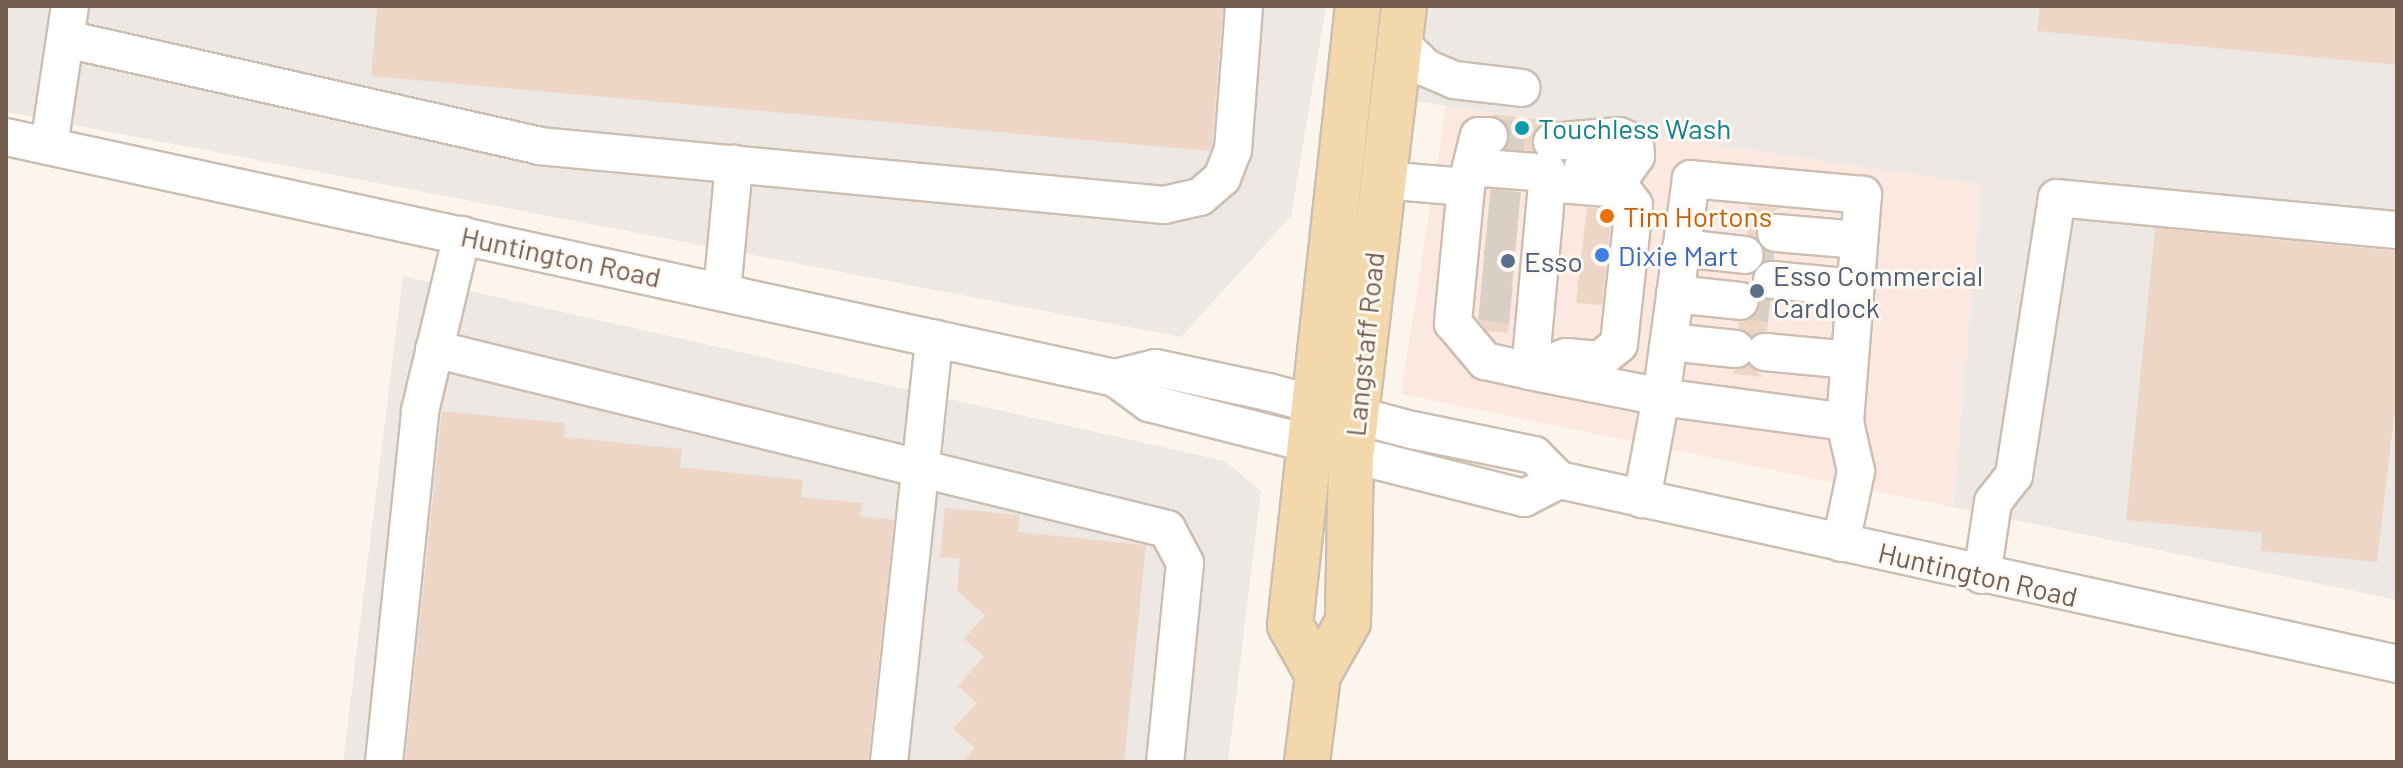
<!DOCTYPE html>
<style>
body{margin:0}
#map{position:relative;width:2403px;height:768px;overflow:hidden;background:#fbf5ec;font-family:Barlow,sans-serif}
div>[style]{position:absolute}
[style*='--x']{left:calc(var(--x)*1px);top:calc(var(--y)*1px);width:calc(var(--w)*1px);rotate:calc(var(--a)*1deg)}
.commercial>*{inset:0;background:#fae8e1}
.industrial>*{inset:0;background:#ede8e4}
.building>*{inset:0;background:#eed6c6}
.minor-tunnel>*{height:36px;margin-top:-18px;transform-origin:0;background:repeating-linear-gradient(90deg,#dacfc5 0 36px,transparent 0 54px)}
.roads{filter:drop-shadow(2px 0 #cdbeb2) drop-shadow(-2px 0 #cdbeb2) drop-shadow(0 2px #cdbeb2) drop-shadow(0 -2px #cdbeb2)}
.minor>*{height:36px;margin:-18px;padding:0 18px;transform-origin:18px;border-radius:18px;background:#fff}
.major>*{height:44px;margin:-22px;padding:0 22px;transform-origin:22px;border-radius:22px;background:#f3d8ab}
.dots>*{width:22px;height:22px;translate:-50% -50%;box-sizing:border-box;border:4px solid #fef9f2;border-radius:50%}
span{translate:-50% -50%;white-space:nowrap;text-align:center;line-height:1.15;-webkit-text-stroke:6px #fef9f2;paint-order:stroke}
.culture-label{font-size:28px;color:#0d838f}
.left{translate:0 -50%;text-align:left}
.food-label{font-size:28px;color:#c56008}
.shop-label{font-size:28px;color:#366cbe}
.street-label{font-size:28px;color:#755d50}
.service-label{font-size:28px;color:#4e5e75}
.frame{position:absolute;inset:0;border:8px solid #755d50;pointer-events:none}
</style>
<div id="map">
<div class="commercial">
<div style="clip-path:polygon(1446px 106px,1982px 184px,1953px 507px,1401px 394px)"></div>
</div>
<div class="industrial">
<div style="clip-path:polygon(6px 6px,1326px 6px,1291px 216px,1181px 337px,6px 112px)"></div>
<div style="clip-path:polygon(1429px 6px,2397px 6px,2397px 600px,1953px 507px,1982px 184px,1412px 101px)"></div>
<div style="clip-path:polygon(403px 276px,1225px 461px,1261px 491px,1228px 762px,343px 762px)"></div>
</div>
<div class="building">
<div style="clip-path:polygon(377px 6px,1223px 6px,1212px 145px,1210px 151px,371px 76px)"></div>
<div style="clip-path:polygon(2040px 6px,2397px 6px,2397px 65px,2037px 31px)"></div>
<div style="clip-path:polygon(1492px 114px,1554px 121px,1533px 132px,1534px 151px,1505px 149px,1507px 126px)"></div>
<div style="clip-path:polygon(1490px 190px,1521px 192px,1508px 333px,1487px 331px,1478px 320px)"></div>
<div style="clip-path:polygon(1749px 206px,1779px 208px,1759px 220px,1756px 237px,1747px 234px)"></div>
<div style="clip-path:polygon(1587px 207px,1612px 211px,1602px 305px,1576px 303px)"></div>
<div style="clip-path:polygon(2155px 228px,2397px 251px,2397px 391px,2377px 562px,2261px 551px,2262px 533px,2126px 520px)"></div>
<div style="clip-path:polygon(1760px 297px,1770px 301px,1767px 331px,1752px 336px,1738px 328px,1738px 322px,1756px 314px)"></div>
<div style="clip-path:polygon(1749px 365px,1763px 377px,1733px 374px,1734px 370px)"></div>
<div style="clip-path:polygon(442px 411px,565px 423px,564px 437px,682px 449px,680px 467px,803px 480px,801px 497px,862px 503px,860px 516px,894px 520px,868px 762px,405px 762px)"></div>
<div style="clip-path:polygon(945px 508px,1020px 515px,1018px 532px,1146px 545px,1124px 762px,962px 762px,975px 748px,953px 729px,977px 703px,958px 686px,984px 656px,964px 639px,985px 615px,957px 591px,960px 559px,940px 557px)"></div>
</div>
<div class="minor-tunnel">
<div style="--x:1489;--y:136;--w:63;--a:5.4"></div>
<div style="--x:1489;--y:207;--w:30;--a:6"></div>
<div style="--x:1486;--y:238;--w:30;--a:8"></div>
<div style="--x:1745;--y:255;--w:29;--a:4"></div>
<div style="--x:1483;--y:271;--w:30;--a:6"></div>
<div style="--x:1740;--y:301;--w:30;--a:6"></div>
<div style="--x:1480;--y:302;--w:31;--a:6"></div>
</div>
<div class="roads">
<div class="minor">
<div style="--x:66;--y:39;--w:485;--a:12.7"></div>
<div style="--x:539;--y:146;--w:628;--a:5.39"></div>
<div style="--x:1164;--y:205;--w:37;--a:-13"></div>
<div style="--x:1200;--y:197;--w:29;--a:-41"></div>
<div style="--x:1222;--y:178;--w:30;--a:-69"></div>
<div style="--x:1233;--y:150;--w:144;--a:-85.6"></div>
<div style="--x:1400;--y:43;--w:36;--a:44"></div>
<div style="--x:1426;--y:68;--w:30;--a:23"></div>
<div style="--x:1454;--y:80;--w:68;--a:6.7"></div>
<div style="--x:6;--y:137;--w:1135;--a:12.26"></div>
<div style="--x:1115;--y:378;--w:42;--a:36.3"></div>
<div style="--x:1149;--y:403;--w:387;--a:14.2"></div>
<div style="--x:1524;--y:498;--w:39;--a:-27"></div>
<div style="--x:1552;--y:142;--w:67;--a:-5.1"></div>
<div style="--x:1619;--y:136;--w:17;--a:24"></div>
<div style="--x:1635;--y:143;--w:13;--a:86"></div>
<div style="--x:1636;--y:156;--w:17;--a:126"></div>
<div style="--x:1626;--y:170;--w:43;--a:-174.7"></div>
<div style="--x:49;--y:146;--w:142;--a:-81.5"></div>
<div style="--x:1471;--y:167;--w:32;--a:-76"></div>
<div style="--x:1479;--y:136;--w:10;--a:0"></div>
<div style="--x:1383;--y:180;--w:83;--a:4.8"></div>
<div style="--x:1466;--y:187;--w:137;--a:95.5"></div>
<div style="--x:1453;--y:323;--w:50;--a:49.9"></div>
<div style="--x:1485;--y:361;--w:46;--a:12.5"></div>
<div style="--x:1530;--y:371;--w:199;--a:-84.8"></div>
<div style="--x:1548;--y:173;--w:77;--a:-175.5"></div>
<div style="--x:1471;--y:167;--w:21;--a:104"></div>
<div style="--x:1547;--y:183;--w:62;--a:4.6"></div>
<div style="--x:1609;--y:188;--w:16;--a:15"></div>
<div style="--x:1624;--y:192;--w:16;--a:52"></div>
<div style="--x:1634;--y:205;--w:140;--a:96.2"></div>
<div style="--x:1619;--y:344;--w:25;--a:140"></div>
<div style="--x:1600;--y:360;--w:34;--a:-175"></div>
<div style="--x:1566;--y:357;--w:14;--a:159"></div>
<div style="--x:1776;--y:233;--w:83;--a:4.8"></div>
<div style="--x:1681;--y:248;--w:64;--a:6.2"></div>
<div style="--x:1772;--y:280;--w:84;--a:5.4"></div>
<div style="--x:722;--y:292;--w:129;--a:-84.6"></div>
<div style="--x:1675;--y:294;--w:65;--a:6.1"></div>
<div style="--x:1669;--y:342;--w:67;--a:6"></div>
<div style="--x:434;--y:349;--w:755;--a:13.8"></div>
<div style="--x:1167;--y:529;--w:38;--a:62"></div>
<div style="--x:1185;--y:563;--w:200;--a:95.7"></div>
<div style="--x:1765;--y:352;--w:85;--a:5.4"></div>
<div style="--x:1530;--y:371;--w:134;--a:11.2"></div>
<div style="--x:1661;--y:397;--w:186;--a:7.7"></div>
<div style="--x:1845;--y:422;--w:228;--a:-85.5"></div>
<div style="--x:1863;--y:195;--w:173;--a:-174.7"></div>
<div style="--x:1691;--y:179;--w:220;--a:97.8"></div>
<div style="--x:1661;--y:397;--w:104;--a:100.6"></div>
<div style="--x:1115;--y:378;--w:42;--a:-13.7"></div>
<div style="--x:1156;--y:368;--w:115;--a:12.1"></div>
<div style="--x:1268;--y:392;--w:149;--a:14.8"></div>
<div style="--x:1412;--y:430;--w:125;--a:11.6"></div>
<div style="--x:1534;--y:455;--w:35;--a:45"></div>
<div style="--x:1559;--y:480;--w:858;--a:12.38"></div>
<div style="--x:1841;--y:543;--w:74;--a:-78.2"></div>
<div style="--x:1856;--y:471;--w:50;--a:-102.7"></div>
<div style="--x:1982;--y:575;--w:74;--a:-81.4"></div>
<div style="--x:1993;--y:502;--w:34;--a:-52"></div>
<div style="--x:2014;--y:475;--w:280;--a:-81.2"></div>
<div style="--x:2057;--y:198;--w:342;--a:5.4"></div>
<div style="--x:384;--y:762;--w:353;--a:-84.1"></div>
<div style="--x:420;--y:411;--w:181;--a:-76.6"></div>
<div style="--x:889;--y:762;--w:426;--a:-83.9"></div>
</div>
<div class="major">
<div style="--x:1318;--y:675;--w:57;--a:-119.2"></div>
<div style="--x:1290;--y:625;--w:623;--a:-83.73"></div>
<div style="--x:1307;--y:762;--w:88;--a:-82.8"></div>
<div style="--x:1318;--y:675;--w:61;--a:-60.5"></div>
<div style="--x:1348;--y:622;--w:165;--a:-89"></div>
<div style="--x:1351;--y:457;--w:454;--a:-83.3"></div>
</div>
</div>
<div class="dots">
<div style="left:1522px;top:128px;background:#0f9aa8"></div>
<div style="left:1607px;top:216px;background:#e8710a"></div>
<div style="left:1602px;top:255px;background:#3f7fe0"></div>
<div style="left:1508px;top:261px;background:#5c6f8a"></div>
<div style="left:1757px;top:291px;background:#5c6f8a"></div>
</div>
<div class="culture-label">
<span class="left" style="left:1538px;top:128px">Touchless Wash</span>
</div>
<div class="food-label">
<span class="left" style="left:1623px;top:216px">Tim Hortons</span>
</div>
<div class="shop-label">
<span class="left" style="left:1618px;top:255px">Dixie Mart</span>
</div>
<div class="street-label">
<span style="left:561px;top:256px;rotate:12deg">Huntington Road</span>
<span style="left:1364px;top:344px;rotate:-84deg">Langstaff Road</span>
<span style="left:1978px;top:574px;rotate:13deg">Huntington Road</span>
</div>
<div class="service-label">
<span class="left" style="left:1524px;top:261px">Esso</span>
<span class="left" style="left:1773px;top:291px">Esso Commercial<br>Cardlock</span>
</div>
<div class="frame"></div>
</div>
